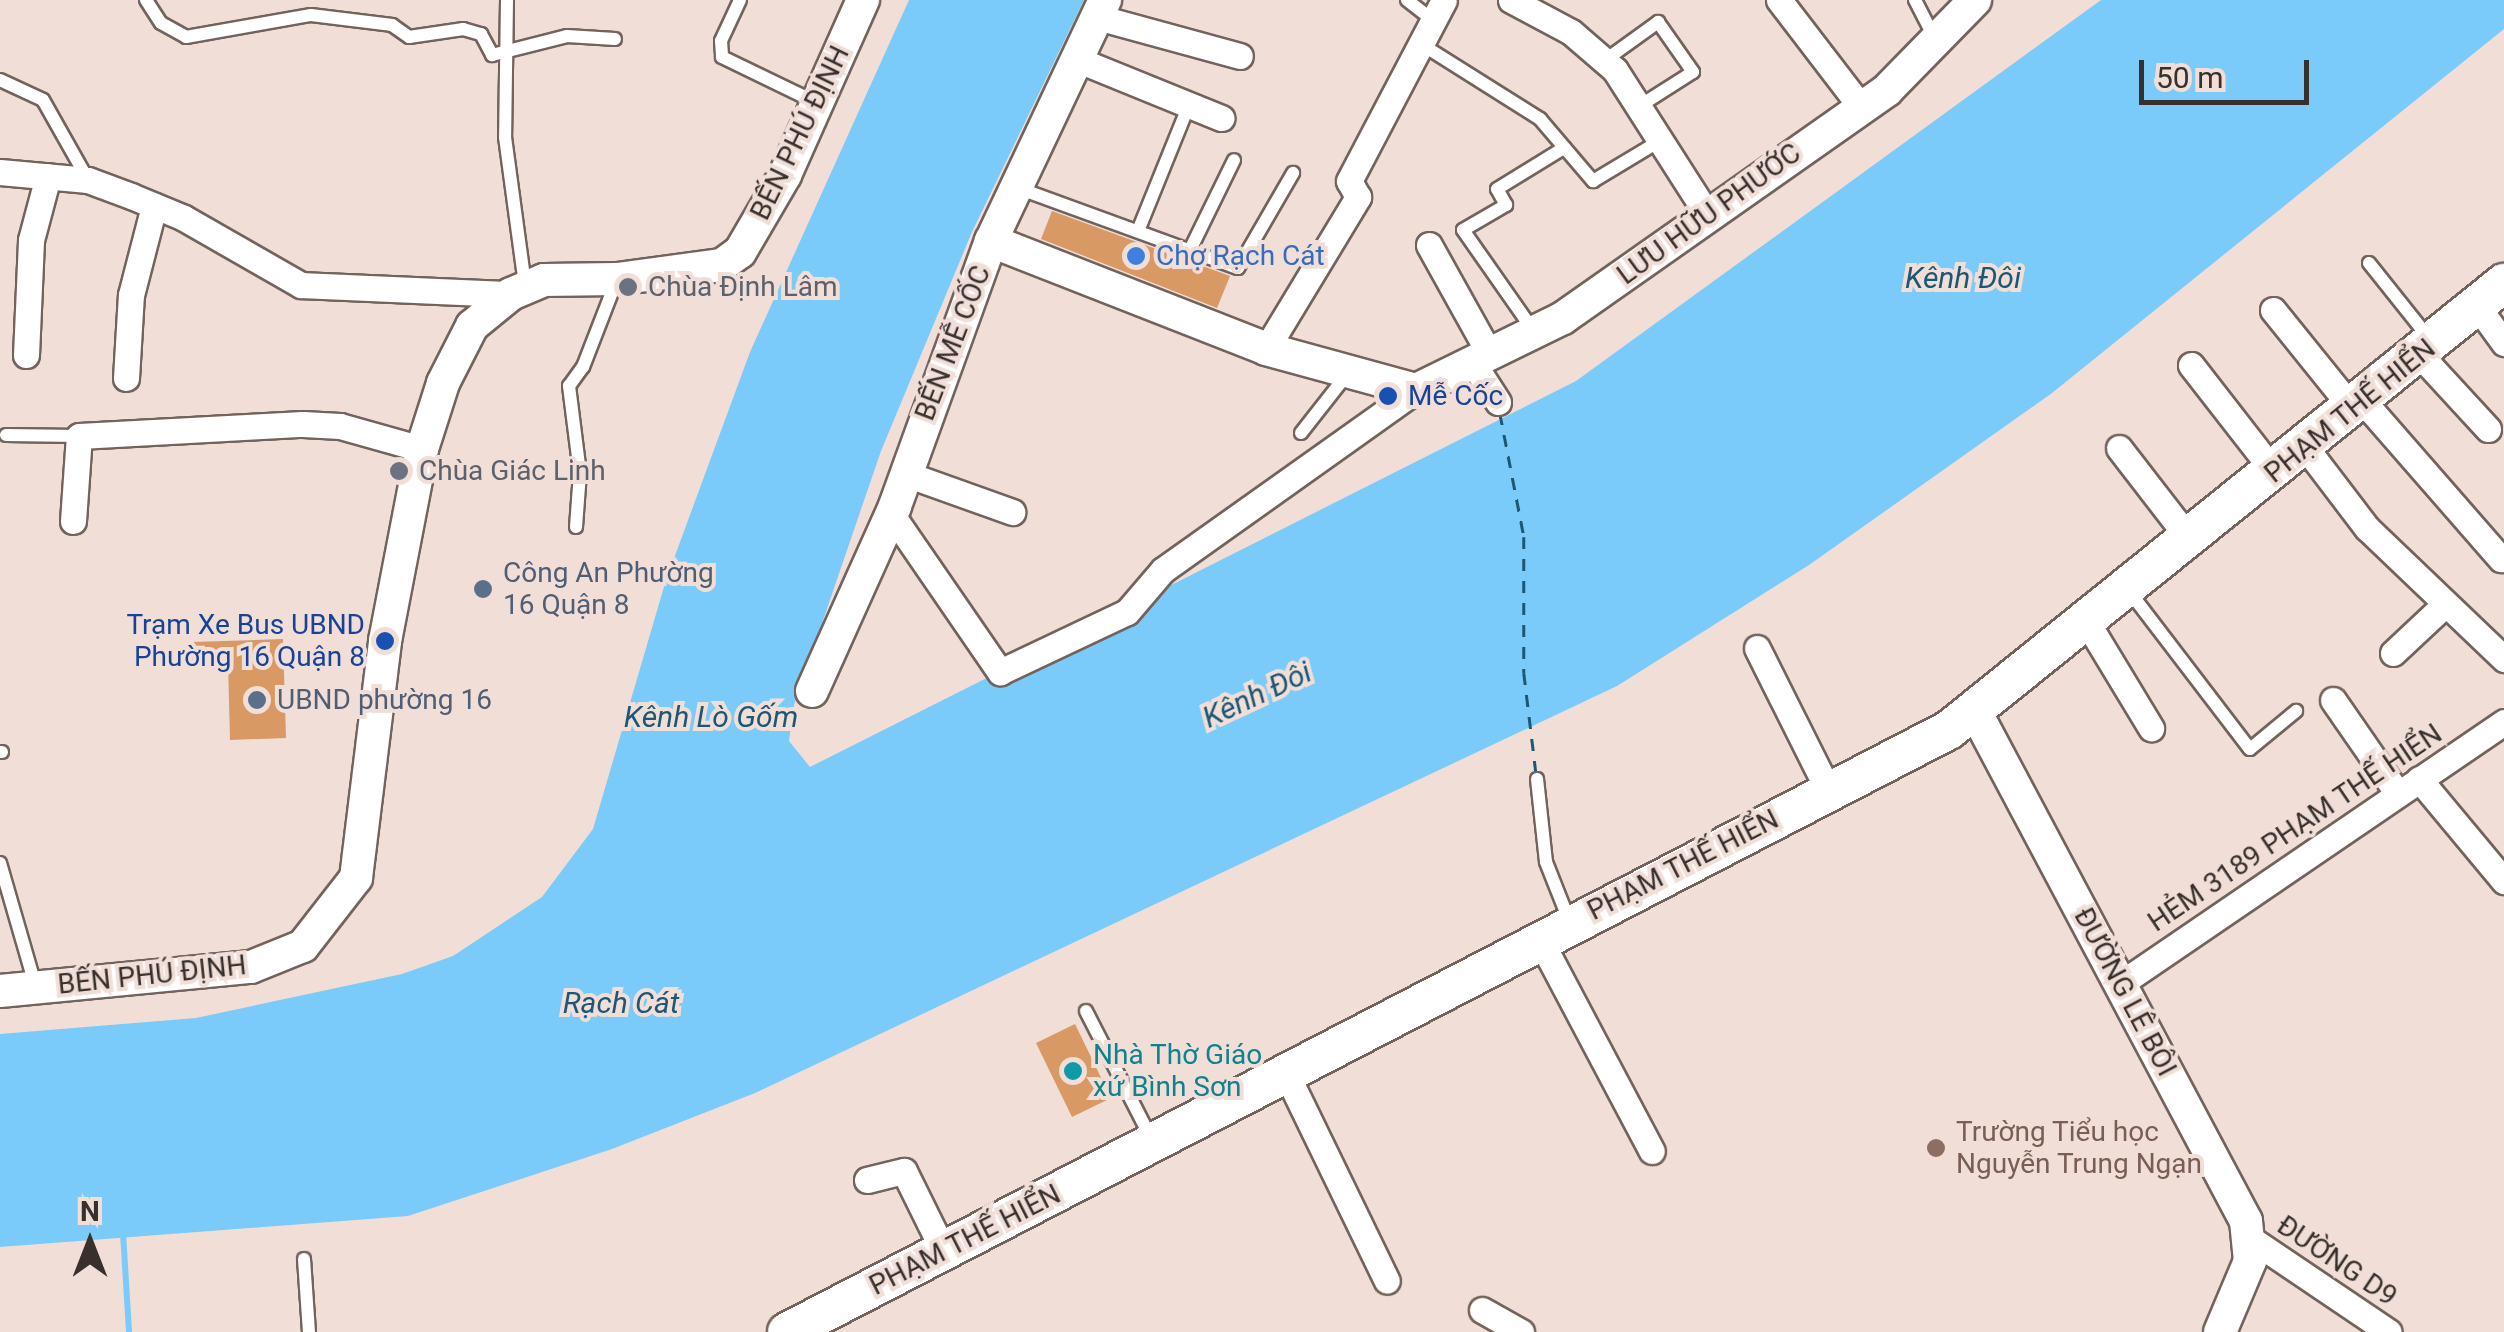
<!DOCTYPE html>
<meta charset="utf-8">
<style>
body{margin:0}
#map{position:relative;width:2504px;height:1332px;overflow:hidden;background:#f1ded7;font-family:Roboto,sans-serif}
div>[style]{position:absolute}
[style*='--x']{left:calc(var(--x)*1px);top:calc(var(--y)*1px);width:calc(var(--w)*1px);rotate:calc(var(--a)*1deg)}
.water>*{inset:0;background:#7acbf9}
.stream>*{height:6px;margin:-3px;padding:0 3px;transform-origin:3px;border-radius:3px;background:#7acbf9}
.ferry>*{height:2.5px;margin-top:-1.25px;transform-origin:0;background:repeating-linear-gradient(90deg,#1b5877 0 12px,transparent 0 22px)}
.building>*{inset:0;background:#d99964}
.roads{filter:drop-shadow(2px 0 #72635c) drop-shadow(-2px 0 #72635c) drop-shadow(0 2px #72635c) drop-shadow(0 -2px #72635c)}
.service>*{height:12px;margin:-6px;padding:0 6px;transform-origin:6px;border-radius:6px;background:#fff}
.minor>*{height:25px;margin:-12.5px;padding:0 12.5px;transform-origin:12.5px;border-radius:12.5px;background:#fff}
.tertiary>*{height:32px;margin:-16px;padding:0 16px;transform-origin:16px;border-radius:16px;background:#fff}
.secondary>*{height:38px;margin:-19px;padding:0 19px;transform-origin:19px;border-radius:19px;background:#fff}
.dots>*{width:28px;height:28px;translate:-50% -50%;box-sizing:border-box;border:5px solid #f1ded7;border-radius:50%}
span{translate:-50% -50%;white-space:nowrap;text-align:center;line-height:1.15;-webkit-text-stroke:8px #f1ded7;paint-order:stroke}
.street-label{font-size:28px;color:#37302d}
.shop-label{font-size:28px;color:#366cbe}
.left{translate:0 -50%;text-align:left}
.worship-label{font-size:28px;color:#5b616d}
.transit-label{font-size:28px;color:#164399}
.right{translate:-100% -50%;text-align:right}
.service-label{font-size:28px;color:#4e5e75}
.culture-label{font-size:28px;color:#0d838f}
.education-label{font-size:28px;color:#785e54}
.water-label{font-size:30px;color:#1b5877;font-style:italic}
.north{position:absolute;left:40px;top:1192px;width:100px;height:100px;-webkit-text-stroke:8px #f1ded7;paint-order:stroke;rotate:0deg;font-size:28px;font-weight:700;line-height:40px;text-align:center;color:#37302d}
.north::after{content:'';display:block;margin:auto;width:35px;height:45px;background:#37302d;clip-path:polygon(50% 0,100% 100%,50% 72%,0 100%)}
.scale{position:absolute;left:2139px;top:60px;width:170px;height:45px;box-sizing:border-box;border:5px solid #37302d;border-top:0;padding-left:12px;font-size:30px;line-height:35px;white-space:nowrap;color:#37302d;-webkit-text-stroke:8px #f1ded7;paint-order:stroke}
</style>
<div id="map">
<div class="water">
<div style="clip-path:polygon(909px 0,1084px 0,972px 232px,881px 451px,794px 705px,789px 741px,810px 767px,1576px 381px,2101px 0,2504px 0,2504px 29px,2052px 393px,1809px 565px,1617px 686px,755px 1093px,612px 1149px,408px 1216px,0 1247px,0 1034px,196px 1018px,402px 974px,453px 956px,542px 897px,593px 829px,666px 580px,750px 352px)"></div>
</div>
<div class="stream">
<div style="--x:123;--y:1233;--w:99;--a:86.5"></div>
</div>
<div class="ferry">
<div style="--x:1500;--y:413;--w:126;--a:79"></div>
<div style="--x:1524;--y:537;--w:136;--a:90"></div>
<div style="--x:1524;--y:673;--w:100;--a:83.1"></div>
</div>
<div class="building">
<div style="clip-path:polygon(1052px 211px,1230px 276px,1217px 308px,1041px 239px)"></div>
<div style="clip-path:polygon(283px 639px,286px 738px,230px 740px,228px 662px,192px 663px,192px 642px)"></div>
<div style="clip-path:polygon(1075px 1024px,1111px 1098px,1072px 1117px,1036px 1043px)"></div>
</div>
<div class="roads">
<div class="service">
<div style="--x:146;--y:0;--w:27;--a:57"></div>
<div style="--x:161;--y:23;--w:29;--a:29"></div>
<div style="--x:186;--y:37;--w:127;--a:-10"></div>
<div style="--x:311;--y:15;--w:82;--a:7"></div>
<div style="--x:392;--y:25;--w:21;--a:35"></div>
<div style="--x:409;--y:37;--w:55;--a:-8.4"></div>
<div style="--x:463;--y:29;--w:19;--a:16"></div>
<div style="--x:481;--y:34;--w:24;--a:62"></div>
<div style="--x:492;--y:55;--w:77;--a:-14.2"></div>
<div style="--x:567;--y:36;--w:48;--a:3.6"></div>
<div style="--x:507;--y:0;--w:137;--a:90.8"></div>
<div style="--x:505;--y:137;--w:149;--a:82.3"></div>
<div style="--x:740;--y:0;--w:45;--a:114.9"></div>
<div style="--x:721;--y:41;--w:16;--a:86"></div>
<div style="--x:722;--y:57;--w:106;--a:25.8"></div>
<div style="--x:1407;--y:0;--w:33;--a:38"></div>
<div style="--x:1915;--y:0;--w:42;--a:62.8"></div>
<div style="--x:1421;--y:44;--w:141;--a:32.2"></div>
<div style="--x:1540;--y:119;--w:82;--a:49.5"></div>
<div style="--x:1593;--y:181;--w:76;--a:-31"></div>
<div style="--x:1604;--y:61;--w:67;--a:-35.8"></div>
<div style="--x:1658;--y:22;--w:61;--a:55"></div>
<div style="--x:1693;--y:72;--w:65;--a:147.5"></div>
<div style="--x:0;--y:80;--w:47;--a:24.9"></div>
<div style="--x:43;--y:100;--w:92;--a:60.6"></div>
<div style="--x:1018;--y:188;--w:234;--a:20"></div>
<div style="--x:1238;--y:268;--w:110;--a:-59.9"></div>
<div style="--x:1138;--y:231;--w:136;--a:-68"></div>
<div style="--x:1190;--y:250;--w:100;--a:-63.9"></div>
<div style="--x:2369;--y:263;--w:95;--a:51.4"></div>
<div style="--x:1533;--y:330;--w:122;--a:-125"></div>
<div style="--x:1463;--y:230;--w:50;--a:-30.2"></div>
<div style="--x:1506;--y:205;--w:18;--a:-119"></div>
<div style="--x:1497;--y:189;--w:79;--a:-31.5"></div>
<div style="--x:1301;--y:433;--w:76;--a:-51.9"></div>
<div style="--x:6;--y:435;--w:73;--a:0.8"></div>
<div style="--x:576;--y:527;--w:54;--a:-85.8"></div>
<div style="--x:580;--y:473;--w:88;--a:-97.2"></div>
<div style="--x:569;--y:386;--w:24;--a:-54"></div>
<div style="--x:583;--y:367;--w:91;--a:-68.8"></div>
<div style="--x:2129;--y:591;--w:199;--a:52.6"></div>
<div style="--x:2250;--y:749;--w:60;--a:-39.6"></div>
<div style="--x:0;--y:752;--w:2;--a:0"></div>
<div style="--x:1537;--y:779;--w:83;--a:83.8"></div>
<div style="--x:1546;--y:862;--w:62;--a:68.4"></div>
<div style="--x:0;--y:863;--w:126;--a:73.9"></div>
<div style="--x:1086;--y:1011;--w:145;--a:62.9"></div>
<div style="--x:304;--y:1259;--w:73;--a:86.1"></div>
</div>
<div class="minor">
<div style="--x:1511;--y:0;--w:68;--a:28.1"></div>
<div style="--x:1571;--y:32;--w:58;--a:40.8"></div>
<div style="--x:1615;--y:70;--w:171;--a:57.4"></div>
<div style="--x:1779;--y:0;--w:135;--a:52.5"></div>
<div style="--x:1097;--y:17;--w:148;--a:15.3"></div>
<div style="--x:1076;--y:59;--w:157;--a:22.1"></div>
<div style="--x:0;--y:172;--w:88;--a:5.2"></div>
<div style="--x:88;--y:180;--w:46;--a:20.4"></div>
<div style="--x:131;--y:196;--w:57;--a:22.5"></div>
<div style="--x:184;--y:218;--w:135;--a:29.8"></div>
<div style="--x:301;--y:285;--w:210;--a:2.5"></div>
<div style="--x:1429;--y:245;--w:121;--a:60.9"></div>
<div style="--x:2477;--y:306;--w:46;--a:53.9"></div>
<div style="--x:2273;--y:310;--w:127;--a:51.1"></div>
<div style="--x:1266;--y:349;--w:178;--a:-58.8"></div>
<div style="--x:1358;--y:197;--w:18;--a:-119"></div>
<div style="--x:1349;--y:181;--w:204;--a:-62.3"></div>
<div style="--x:2419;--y:354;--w:102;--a:47.4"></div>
<div style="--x:26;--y:355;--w:115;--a:-87.5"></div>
<div style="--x:31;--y:240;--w:66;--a:-75.1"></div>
<div style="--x:1471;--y:360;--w:50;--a:57.3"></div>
<div style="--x:2191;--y:365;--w:137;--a:52.1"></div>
<div style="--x:126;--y:378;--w:83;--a:-86.6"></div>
<div style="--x:131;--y:295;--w:92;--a:-75.5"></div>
<div style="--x:2363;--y:401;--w:210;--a:48.9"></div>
<div style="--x:2119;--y:448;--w:118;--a:52.3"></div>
<div style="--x:2306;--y:448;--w:101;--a:52.7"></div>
<div style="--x:2367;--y:528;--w:190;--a:43.7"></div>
<div style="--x:906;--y:474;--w:113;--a:19.7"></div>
<div style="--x:892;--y:515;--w:191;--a:55.5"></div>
<div style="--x:1000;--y:672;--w:140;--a:-25.3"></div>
<div style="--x:1127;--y:612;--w:55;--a:-49.4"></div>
<div style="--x:1163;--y:570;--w:310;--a:-35.4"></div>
<div style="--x:73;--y:521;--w:85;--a:-86"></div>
<div style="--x:79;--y:436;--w:224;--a:-3.1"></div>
<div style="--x:303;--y:424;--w:37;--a:3"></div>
<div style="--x:340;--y:426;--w:85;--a:15.7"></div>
<div style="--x:2088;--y:624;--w:122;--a:58.8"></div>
<div style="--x:1757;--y:648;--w:161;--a:63.4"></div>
<div style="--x:2393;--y:653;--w:69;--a:-43.2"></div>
<div style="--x:2333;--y:700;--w:114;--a:55.3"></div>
<div style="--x:2419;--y:779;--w:133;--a:50.2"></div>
<div style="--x:1539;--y:938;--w:241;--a:62.1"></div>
<div style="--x:2120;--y:984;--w:465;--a:-34.3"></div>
<div style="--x:1285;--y:1071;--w:233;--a:64.1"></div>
<div style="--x:867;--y:1180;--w:38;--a:-14"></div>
<div style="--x:904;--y:1171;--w:90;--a:63.7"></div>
<div style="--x:2251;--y:1239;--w:166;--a:34"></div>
<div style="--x:1482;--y:1310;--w:45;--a:29.4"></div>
</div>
<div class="tertiary">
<div style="--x:991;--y:241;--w:295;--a:21.4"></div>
<div style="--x:1266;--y:349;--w:156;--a:15.3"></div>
<div style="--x:1416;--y:390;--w:164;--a:-26.1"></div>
<div style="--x:1563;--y:318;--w:396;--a:-35.1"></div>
<div style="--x:1887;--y:90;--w:126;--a:-45.6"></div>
<div style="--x:812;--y:691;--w:203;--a:-65.8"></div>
<div style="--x:895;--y:506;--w:282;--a:-70.1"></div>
<div style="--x:991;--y:241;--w:267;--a:-64.7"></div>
<div style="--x:1976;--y:713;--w:575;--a:62.01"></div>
<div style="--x:2246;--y:1221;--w:40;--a:84.3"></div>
<div style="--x:2250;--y:1261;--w:77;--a:112.9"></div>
<div style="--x:0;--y:991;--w:252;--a:-5.5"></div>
<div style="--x:251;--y:967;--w:56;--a:-22"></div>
<div style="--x:303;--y:946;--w:86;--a:-52.1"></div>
<div style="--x:356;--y:878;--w:239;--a:-83"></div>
<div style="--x:385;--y:641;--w:196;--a:-79.1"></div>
<div style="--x:422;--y:449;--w:69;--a:-72.3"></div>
<div style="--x:443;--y:383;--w:64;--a:-63"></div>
<div style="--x:472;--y:326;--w:50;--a:-39.4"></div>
<div style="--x:511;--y:294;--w:36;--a:-23"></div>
<div style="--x:544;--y:280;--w:73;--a:-0.8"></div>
<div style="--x:617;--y:279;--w:106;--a:-7.6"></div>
<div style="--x:722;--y:265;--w:22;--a:-36"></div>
<div style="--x:740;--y:252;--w:89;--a:-59.7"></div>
<div style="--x:785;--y:175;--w:192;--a:-66"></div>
</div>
<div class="secondary">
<div style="--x:787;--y:1332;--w:1309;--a:-27.39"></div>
<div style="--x:1949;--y:730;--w:713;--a:-38.85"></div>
</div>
</div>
<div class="dots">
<div style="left:1136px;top:256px;background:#3f7fe0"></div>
<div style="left:628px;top:287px;background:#6b7280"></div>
<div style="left:1388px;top:396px;background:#1a4fb4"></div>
<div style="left:399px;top:471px;background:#6b7280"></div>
<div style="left:483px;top:589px;background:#5c6f8a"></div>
<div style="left:385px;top:641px;background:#1a4fb4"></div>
<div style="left:257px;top:700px;background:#5c6f8a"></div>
<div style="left:1073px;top:1071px;background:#0f9aa8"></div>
<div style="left:1936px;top:1148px;background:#8d6e63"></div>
</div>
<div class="street-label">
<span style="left:800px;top:133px;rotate:-64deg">BẾN PHÚ ĐỊNH</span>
<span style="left:1709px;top:214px;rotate:-36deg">LƯU HỮU PHƯỚC</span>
<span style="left:953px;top:343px;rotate:-69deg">BẾN MỄ CỐC</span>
<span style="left:2350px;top:411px;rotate:-39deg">PHẠM THẾ HIỂN</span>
<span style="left:2295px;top:828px;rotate:-34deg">HẺM 3189 PHẠM THẾ HIỂN</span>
<span style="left:1683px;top:865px;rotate:-27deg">PHẠM THẾ HIỂN</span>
<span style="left:152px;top:975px;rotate:-6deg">BẾN PHÚ ĐỊNH</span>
<span style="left:2125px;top:992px;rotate:62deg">ĐƯỜNG LÊ BÔI</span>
<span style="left:965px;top:1240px;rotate:-27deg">PHẠM THẾ HIỂN</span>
<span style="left:2337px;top:1261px;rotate:34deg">ĐƯỜNG D9</span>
</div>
<div class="shop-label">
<span class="left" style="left:1156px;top:256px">Chợ Rạch Cát</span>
</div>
<div class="worship-label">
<span class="left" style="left:648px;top:287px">Chùa Định Lâm</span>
<span class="left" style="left:419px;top:471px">Chùa Giác Linh</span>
</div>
<div class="transit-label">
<span class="left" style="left:1408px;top:396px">Mễ Cốc</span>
<span class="right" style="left:365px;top:641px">Trạm Xe Bus UBND<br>Phường 16 Quận 8</span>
</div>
<div class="service-label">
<span class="left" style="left:503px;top:589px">Công An Phường<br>16 Quận 8</span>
<span class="left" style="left:277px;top:700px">UBND phường 16</span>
</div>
<div class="culture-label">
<span class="left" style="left:1093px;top:1071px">Nhà Thờ Giáo<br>xứ Bình Sơn</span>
</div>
<div class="education-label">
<span class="left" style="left:1956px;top:1148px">Trường Tiểu học<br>Nguyễn Trung Ngạn</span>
</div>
<div class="water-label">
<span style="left:1963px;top:278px">Kênh Đôi</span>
<span style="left:1257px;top:695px;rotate:-25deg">Kênh Đôi</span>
<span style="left:711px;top:717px">Kênh Lò Gốm</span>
<span style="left:621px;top:1003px">Rạch Cát</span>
</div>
<div class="north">N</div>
<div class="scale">50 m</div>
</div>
